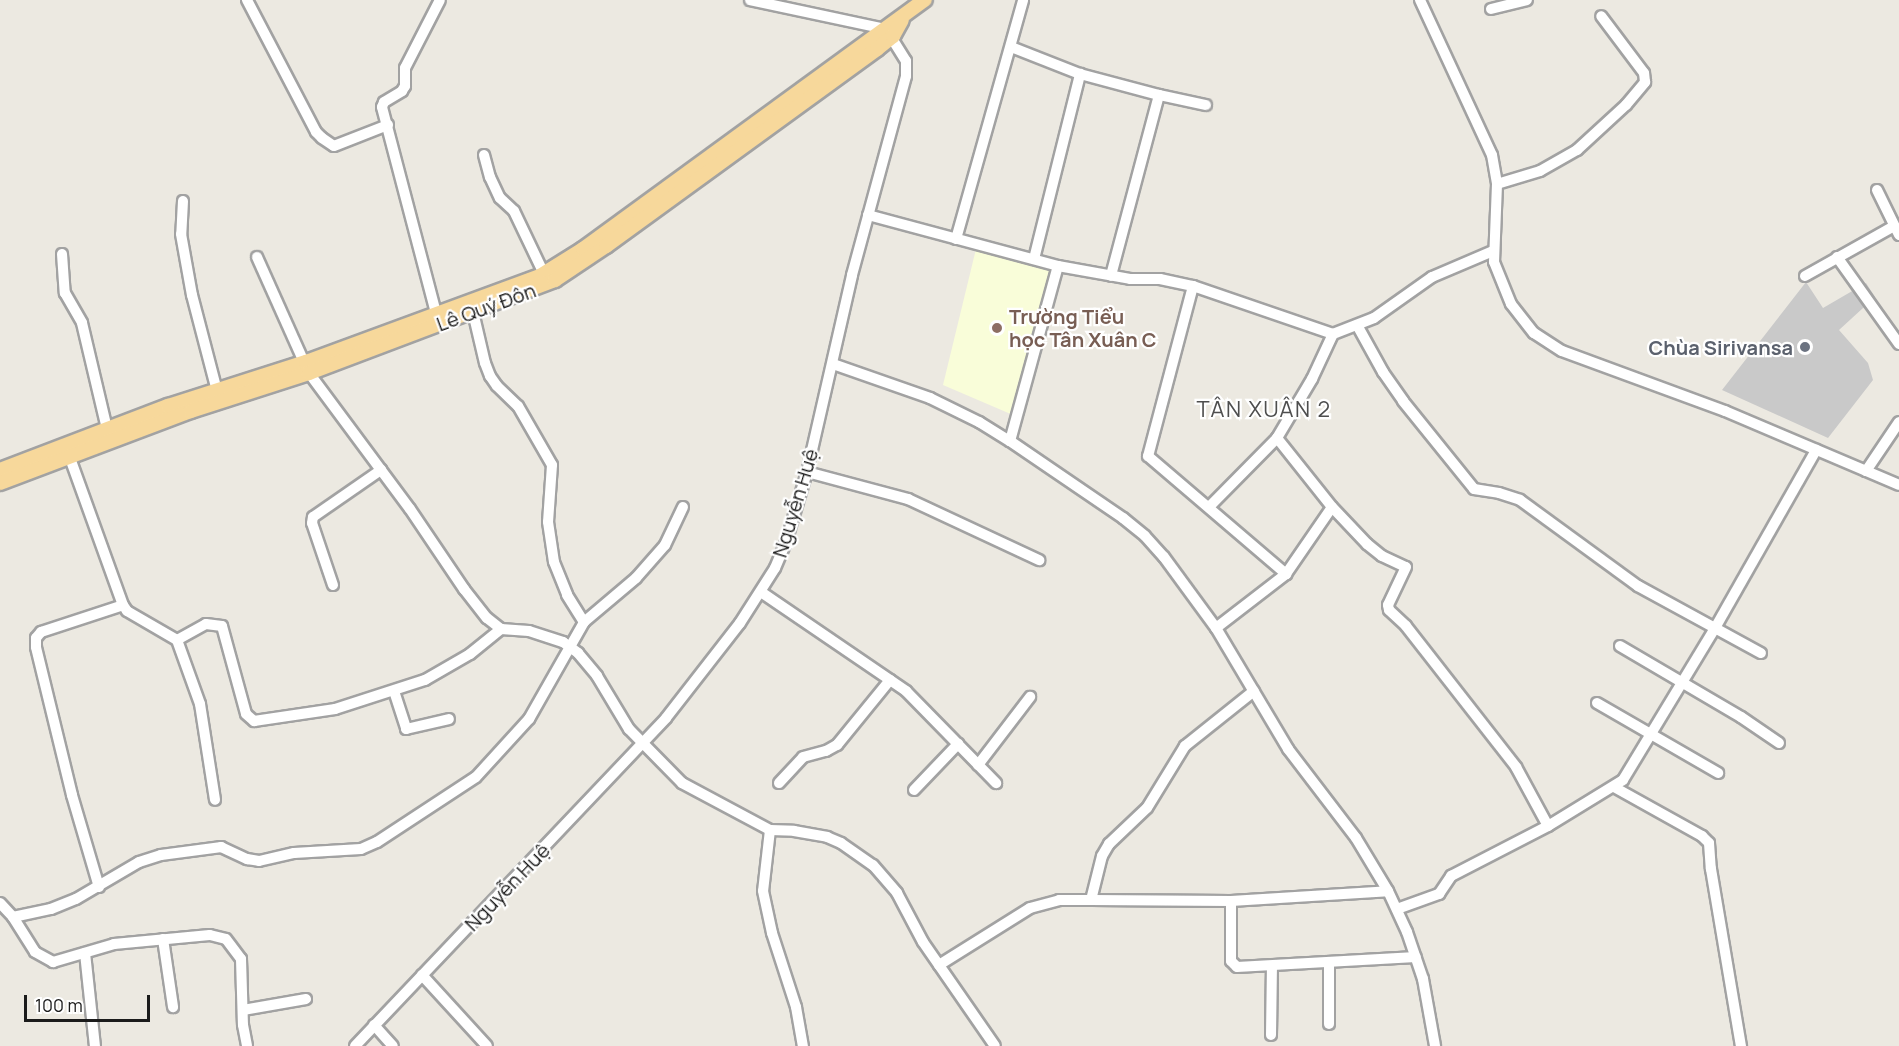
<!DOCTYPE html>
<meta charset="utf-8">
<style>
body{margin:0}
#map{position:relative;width:1899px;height:1046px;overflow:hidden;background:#ece9e1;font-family:Manrope,sans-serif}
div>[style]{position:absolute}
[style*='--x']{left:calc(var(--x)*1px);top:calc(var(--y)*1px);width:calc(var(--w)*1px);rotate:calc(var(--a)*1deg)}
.education>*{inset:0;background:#f9fdd9}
.religious>*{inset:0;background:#c9c9c9}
.roads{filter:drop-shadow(2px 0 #a2a2a2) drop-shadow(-2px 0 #a2a2a2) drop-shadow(0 2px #a2a2a2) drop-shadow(0 -2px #a2a2a2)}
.minor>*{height:10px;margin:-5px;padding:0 5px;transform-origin:5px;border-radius:5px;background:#fff}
.major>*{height:14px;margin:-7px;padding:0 7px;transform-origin:7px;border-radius:7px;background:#f7d89b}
.dots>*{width:16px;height:16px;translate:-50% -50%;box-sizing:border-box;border:3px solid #fff;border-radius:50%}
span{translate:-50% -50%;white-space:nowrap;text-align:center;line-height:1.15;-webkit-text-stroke:4.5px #fff;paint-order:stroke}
.street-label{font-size:20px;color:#1b1b1b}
.education-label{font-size:20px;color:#785e54;font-weight:700}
.left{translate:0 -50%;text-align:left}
.worship-label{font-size:20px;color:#5b616d;font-weight:700}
.right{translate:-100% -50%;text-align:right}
.quarter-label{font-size:22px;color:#4e4e4e;letter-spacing:1.5px}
.scale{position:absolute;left:24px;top:995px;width:126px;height:27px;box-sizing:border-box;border:3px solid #1b1b1b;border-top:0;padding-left:8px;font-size:18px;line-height:21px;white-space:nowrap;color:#1b1b1b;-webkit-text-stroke:4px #fff;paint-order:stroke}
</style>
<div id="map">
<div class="education">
<div style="clip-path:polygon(976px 249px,1054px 271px,1013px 415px,943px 385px)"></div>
</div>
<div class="religious">
<div style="clip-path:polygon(1806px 282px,1823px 308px,1866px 283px,1875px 297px,1839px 330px,1868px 363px,1873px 380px,1828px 438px,1722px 390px)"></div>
</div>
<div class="roads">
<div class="minor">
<div style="--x:247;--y:0;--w:149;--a:62.4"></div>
<div style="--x:316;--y:132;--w:8;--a:45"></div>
<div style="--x:322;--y:138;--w:14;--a:34"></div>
<div style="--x:334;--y:146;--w:58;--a:-21.3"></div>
<div style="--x:1420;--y:0;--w:171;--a:65.1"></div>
<div style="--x:1492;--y:155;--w:29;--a:80"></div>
<div style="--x:1497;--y:184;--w:78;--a:92.2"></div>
<div style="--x:1494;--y:262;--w:45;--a:68"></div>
<div style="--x:1511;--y:304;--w:37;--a:52"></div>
<div style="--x:1534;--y:333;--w:33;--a:33"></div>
<div style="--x:1562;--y:351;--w:174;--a:20.2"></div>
<div style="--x:1725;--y:411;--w:189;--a:23"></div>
<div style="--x:1491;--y:9;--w:37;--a:-14"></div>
<div style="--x:1011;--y:47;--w:74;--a:21.4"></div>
<div style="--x:1159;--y:95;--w:48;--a:12"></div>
<div style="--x:484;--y:155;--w:23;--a:75"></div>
<div style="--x:490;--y:177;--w:23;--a:65"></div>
<div style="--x:500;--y:198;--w:19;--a:43"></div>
<div style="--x:514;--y:211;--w:70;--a:64.5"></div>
<div style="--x:1497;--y:184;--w:45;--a:-16.8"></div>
<div style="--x:1540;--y:171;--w:43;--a:-29.6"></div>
<div style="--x:1577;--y:150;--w:67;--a:-42.6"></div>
<div style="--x:1626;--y:105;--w:30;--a:-50"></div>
<div style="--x:1645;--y:82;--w:9;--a:-96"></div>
<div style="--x:1644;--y:73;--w:71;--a:-127"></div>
<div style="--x:1877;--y:190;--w:50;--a:63.9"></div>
<div style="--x:183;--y:201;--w:33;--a:93"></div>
<div style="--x:181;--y:234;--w:62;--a:79.8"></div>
<div style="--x:192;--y:295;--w:99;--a:75.4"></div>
<div style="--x:868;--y:215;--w:197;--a:15"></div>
<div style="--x:1058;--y:266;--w:73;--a:10.2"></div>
<div style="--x:1130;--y:279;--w:30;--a:0"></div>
<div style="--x:1160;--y:279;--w:34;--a:12"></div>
<div style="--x:1193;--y:286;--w:148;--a:18.9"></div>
<div style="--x:1333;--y:334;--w:44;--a:-21.3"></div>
<div style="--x:1374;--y:318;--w:71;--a:-35.3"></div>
<div style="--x:1432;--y:277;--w:66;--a:-23.1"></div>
<div style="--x:956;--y:239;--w:248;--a:-74.3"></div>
<div style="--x:62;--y:254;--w:39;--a:86"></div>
<div style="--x:65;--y:293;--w:34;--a:60"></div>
<div style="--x:82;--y:323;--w:109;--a:76.7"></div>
<div style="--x:257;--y:257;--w:127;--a:65.9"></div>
<div style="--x:309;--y:373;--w:169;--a:53.4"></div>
<div style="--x:410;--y:509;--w:97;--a:56"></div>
<div style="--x:464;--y:589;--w:37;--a:52"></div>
<div style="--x:487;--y:618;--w:18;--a:38"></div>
<div style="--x:501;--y:629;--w:28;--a:4"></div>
<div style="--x:529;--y:631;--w:36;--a:18"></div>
<div style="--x:563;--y:642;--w:19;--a:36"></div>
<div style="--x:578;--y:653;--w:30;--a:50"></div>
<div style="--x:597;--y:676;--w:62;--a:58.9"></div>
<div style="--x:629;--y:729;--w:76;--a:45.5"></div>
<div style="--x:682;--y:783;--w:100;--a:28.1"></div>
<div style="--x:770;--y:830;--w:24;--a:2"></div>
<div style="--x:794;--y:831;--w:34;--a:10"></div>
<div style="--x:827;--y:837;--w:15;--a:23"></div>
<div style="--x:841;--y:843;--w:39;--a:35"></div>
<div style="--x:873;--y:865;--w:37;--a:49"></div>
<div style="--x:897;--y:893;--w:55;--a:62"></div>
<div style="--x:923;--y:942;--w:126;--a:55.3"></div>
<div style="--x:1837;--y:257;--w:107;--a:54.5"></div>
<div style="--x:1034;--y:259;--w:191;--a:-76"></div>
<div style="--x:1080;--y:74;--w:82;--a:14.9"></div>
<div style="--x:1159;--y:95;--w:187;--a:104.9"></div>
<div style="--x:1805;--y:276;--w:102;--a:-29.3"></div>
<div style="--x:1193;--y:286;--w:176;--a:104.8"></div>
<div style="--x:1148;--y:456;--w:182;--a:40.5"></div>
<div style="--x:473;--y:312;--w:52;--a:76.8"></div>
<div style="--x:485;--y:363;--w:14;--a:69"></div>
<div style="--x:490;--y:376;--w:12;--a:55"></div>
<div style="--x:497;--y:386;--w:29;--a:44"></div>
<div style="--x:518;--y:406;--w:68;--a:60"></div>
<div style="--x:552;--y:465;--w:57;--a:94"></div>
<div style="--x:548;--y:522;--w:40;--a:81.5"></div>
<div style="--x:554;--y:562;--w:35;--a:68"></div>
<div style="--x:567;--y:595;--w:32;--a:58"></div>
<div style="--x:436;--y:313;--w:213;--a:-104.7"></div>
<div style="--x:382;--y:107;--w:5;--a:-68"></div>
<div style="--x:384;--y:102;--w:21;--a:-31"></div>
<div style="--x:402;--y:91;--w:6;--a:-59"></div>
<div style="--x:405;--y:86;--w:18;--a:-90"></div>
<div style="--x:405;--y:68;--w:76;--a:-62.8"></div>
<div style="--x:1357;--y:325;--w:54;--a:61"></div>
<div style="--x:1383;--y:372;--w:35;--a:55"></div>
<div style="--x:1403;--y:401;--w:113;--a:51.1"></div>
<div style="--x:1474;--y:489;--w:25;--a:9"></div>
<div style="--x:1499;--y:493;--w:22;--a:18"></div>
<div style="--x:1520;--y:500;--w:146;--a:36.1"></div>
<div style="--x:1638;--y:586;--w:140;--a:28.6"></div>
<div style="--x:833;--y:364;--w:103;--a:19.3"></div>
<div style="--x:930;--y:398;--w:55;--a:26.1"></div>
<div style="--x:979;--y:422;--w:36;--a:32"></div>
<div style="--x:1010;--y:441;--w:181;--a:-74.7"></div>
<div style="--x:1277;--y:438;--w:88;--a:51.4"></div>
<div style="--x:1332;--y:507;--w:51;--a:46.6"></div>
<div style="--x:1367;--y:544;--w:19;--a:39"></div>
<div style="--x:1382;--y:556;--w:26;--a:25"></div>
<div style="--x:1406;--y:567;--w:42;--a:115.3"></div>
<div style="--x:1388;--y:605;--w:5;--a:79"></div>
<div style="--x:1389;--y:610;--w:23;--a:43"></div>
<div style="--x:1406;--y:626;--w:179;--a:52"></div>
<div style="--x:1516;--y:767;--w:67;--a:61.5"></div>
<div style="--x:1010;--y:441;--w:137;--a:34.3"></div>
<div style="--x:1123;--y:518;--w:28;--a:39"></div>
<div style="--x:1145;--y:536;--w:28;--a:48"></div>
<div style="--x:1164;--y:557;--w:88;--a:53.8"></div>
<div style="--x:1216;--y:628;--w:141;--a:59.2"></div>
<div style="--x:1288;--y:749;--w:112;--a:52.6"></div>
<div style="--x:1356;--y:838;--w:62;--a:58.9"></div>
<div style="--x:1388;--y:891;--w:45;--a:65.1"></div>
<div style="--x:1407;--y:932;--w:50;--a:71.2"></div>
<div style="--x:1423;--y:979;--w:68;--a:79.8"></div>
<div style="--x:70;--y:458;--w:156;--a:70.2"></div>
<div style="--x:123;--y:605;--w:7;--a:56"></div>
<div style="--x:127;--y:611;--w:58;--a:30.1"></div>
<div style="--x:177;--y:640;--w:68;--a:70.2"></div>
<div style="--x:200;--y:704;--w:97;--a:81.1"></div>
<div style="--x:1866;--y:471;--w:59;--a:-56"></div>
<div style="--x:807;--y:472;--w:105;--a:15"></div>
<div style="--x:908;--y:499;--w:145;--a:25"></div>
<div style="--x:1209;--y:507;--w:97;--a:-45.4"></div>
<div style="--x:1277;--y:438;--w:69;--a:-59.3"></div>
<div style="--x:1312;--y:379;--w:50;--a:-65"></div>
<div style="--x:333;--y:585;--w:65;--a:-108.7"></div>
<div style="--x:312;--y:523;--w:6;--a:-81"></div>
<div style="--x:313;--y:517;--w:83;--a:-34.7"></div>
<div style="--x:761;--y:592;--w:176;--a:34.3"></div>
<div style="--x:906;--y:691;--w:129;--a:45.6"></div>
<div style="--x:1216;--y:628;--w:88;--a:-37.6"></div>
<div style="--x:1286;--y:574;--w:81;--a:-55.5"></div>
<div style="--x:177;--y:640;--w:33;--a:-29"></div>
<div style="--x:206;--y:624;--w:16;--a:7"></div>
<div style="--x:222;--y:626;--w:91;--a:74.7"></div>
<div style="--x:246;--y:714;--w:11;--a:41"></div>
<div style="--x:254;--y:721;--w:82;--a:-8.4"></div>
<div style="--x:335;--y:709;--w:95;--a:-17.9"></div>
<div style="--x:425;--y:680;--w:52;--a:-30"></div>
<div style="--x:470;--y:654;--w:40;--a:-39"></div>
<div style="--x:1620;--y:646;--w:140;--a:30.4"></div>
<div style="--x:1741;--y:717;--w:46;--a:34.4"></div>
<div style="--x:394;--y:691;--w:40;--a:72"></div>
<div style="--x:406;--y:729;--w:44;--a:-13.1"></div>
<div style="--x:1597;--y:703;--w:140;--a:30"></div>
<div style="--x:978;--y:765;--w:86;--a:-52.6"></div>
<div style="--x:779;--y:783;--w:35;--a:-47"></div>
<div style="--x:803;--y:757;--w:24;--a:-15"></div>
<div style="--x:826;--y:751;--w:13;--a:-29"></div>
<div style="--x:837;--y:745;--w:84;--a:-50.8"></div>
<div style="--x:1614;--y:787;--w:101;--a:29.1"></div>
<div style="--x:1702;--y:836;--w:10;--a:45"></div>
<div style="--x:1709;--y:843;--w:26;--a:86"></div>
<div style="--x:1711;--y:869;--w:180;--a:80.4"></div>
<div style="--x:914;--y:790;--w:64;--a:-46.3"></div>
<div style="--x:770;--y:830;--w:61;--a:96.5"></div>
<div style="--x:763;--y:891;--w:43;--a:77.9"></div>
<div style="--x:772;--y:933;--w:78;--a:72"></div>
<div style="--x:796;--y:1007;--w:40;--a:80"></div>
<div style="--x:99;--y:887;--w:96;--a:-106.4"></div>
<div style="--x:72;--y:795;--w:152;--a:-103.7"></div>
<div style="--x:36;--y:647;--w:9;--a:-90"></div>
<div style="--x:36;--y:638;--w:8;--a:-50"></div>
<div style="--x:41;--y:632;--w:86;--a:-18.2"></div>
<div style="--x:1091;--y:900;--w:140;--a:0.4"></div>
<div style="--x:1231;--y:901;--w:157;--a:-3.6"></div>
<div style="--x:1231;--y:901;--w:60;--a:90"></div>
<div style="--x:1231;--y:961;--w:8;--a:45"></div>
<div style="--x:1237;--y:967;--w:179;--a:-3.2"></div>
<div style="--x:0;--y:903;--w:19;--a:47"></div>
<div style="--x:13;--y:917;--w:41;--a:57.8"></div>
<div style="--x:35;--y:952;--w:21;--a:29"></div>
<div style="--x:53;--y:962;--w:64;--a:-16.4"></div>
<div style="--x:114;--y:944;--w:96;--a:-5.4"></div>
<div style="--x:210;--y:935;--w:16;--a:14"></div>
<div style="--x:226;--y:939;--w:25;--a:53"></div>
<div style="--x:241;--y:959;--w:66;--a:88.3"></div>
<div style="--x:243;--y:1025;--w:21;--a:79"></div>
<div style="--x:1397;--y:909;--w:45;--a:-19.7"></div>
<div style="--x:1439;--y:894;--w:22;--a:-56"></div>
<div style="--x:1451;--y:876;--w:109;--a:-27.3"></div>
<div style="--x:1548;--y:826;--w:88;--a:-31.5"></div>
<div style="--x:1623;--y:780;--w:178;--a:-58.8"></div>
<div style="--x:1715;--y:628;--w:205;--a:-60.4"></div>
<div style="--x:13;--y:917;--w:39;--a:-12"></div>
<div style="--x:51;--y:909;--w:27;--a:-22"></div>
<div style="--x:76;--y:899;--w:73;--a:-30.4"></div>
<div style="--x:139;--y:862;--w:23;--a:-18"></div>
<div style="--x:161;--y:855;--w:61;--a:-7.6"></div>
<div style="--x:221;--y:847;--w:29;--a:25"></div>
<div style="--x:247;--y:859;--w:12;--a:9"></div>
<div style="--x:259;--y:861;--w:36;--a:-13"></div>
<div style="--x:294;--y:853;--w:67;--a:-3.4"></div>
<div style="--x:361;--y:849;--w:17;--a:-24"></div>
<div style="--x:377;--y:842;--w:118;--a:-33.3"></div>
<div style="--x:476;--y:777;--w:79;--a:-47.6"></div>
<div style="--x:529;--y:719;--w:112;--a:-60.4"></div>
<div style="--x:584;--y:622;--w:68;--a:-40.2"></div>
<div style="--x:636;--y:578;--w:44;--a:-48.7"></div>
<div style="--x:665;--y:545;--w:42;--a:-64.7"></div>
<div style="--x:163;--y:939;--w:69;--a:81.6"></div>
<div style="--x:85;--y:953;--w:94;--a:83.9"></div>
<div style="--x:1329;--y:962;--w:62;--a:90"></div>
<div style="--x:939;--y:965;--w:107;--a:-32.1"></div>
<div style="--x:1030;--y:908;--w:30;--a:-15"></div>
<div style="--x:1059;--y:900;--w:32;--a:0"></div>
<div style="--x:1091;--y:900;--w:45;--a:-76"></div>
<div style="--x:1102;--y:856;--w:14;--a:-60"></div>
<div style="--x:1109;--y:844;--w:52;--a:-43.5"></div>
<div style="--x:1147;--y:808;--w:73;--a:-58.5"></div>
<div style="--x:1185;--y:746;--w:88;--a:-38.6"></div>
<div style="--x:422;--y:975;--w:96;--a:47.5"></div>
<div style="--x:243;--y:1010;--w:64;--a:-9.9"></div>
<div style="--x:374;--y:1025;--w:28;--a:48"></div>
<div style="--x:1271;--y:1035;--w:69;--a:-89.2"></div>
<div style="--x:355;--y:1046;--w:452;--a:-46.5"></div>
<div style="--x:666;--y:718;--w:120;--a:-52.1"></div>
<div style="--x:740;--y:623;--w:65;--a:-57.5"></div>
<div style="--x:775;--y:568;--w:28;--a:-67"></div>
<div style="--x:786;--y:542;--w:73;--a:-73.3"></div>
<div style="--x:807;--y:472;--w:202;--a:-77.1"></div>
<div style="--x:852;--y:275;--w:206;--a:-74.8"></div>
<div style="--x:906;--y:76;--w:15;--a:-90"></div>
<div style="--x:906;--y:61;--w:38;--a:-122"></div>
<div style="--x:886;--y:29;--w:139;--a:-168"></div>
</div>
<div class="major">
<div style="--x:0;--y:470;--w:180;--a:-20.9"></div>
<div style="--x:168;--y:406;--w:145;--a:-17.7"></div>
<div style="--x:306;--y:362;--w:249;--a:-20.2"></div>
<div style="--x:540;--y:276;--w:51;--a:-32.1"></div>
<div style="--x:583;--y:249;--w:423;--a:-36.1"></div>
<div style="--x:0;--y:483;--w:204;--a:-20.7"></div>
<div style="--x:191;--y:411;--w:124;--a:-17.9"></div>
<div style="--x:309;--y:373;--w:263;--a:-20.7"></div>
<div style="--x:555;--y:280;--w:61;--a:-33.7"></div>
<div style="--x:606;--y:246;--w:335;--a:-36"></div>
<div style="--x:877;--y:49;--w:21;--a:-39"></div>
<div style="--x:893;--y:36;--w:18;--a:-61"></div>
</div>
</div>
<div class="dots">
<div style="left:997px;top:328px;background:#8d6e63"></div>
<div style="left:1805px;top:347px;background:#6b7280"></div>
</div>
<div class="street-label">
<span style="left:486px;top:307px;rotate:-20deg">Lê Quý Đôn</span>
<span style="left:795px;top:503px;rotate:-73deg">Nguyễn Huệ</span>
<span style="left:507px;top:887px;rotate:-46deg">Nguyễn Huệ</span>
</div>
<div class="education-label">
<span class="left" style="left:1009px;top:328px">Trường Tiểu<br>học Tân Xuân C</span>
</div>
<div class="worship-label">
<span class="right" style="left:1793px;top:347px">Chùa Sirivansa</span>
</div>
<div class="quarter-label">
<span style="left:1264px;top:410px">TÂN XUÂN 2</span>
</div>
<div class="scale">100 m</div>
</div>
